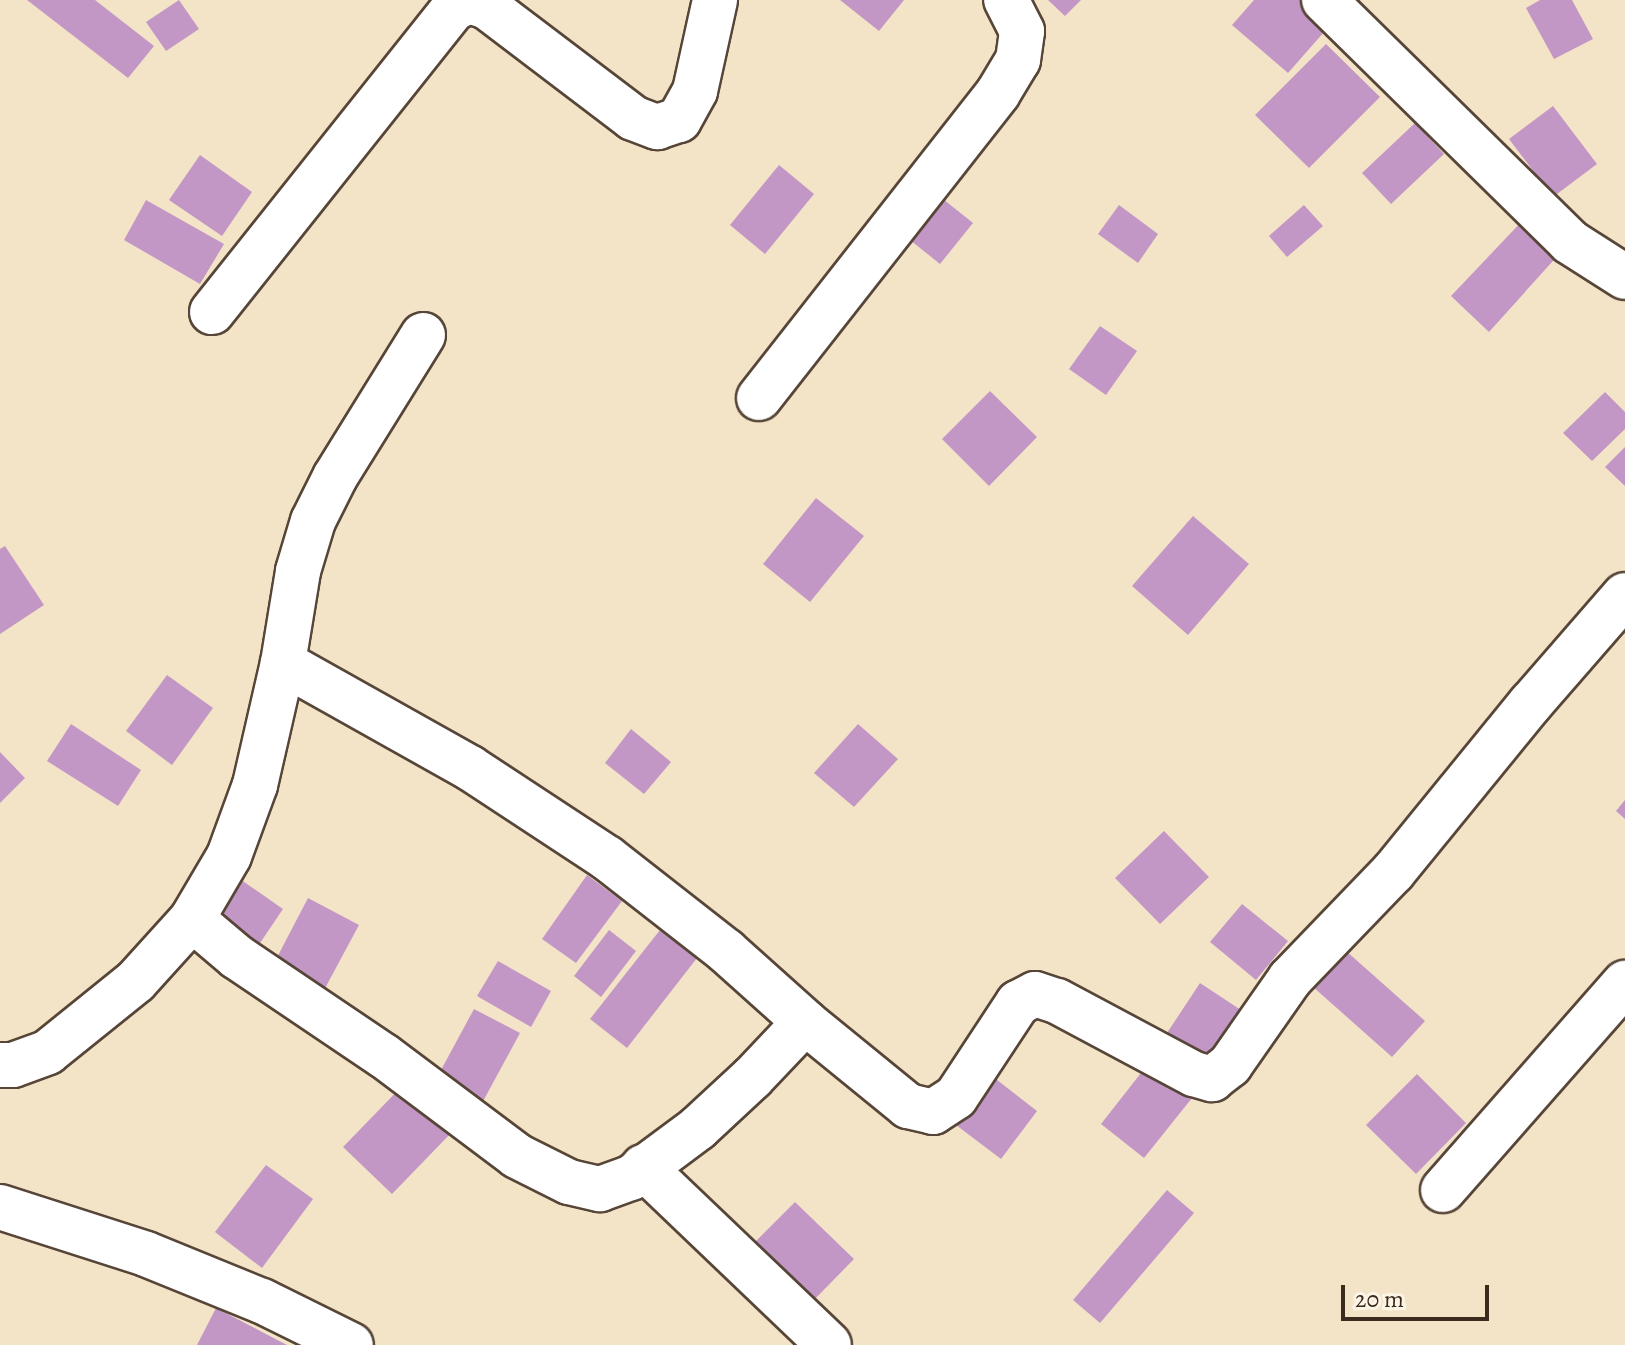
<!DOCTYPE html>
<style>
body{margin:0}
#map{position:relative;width:1625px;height:1345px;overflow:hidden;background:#f3e4c8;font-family:Alegreya,serif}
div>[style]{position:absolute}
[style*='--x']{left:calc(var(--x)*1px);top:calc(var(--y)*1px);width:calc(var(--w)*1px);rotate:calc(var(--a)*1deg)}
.building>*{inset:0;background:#c397c5}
.roads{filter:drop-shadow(2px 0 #574638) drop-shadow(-2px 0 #574638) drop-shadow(0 2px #574638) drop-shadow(0 -2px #574638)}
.street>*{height:44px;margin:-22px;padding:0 22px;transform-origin:22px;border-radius:22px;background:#fff}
span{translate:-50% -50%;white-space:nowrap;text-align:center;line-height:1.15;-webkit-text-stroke:8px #fcf5e5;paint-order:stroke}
.scale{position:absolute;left:1341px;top:1285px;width:148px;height:36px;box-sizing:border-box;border:4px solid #3b2a1e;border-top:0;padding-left:10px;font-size:24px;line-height:28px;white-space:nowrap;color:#3b2a1e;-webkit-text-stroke:6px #fcf5e5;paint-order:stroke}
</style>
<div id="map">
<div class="building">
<div style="clip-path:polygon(27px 0,95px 0,154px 46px,128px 78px)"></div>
<div style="clip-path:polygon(179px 0,199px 29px,166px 51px,146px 22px)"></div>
<div style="clip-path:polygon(840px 0,904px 0,879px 31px)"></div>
<div style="clip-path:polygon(1048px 0,1081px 0,1065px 16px)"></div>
<div style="clip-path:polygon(1254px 0,1305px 0,1332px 23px,1288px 73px,1232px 25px)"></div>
<div style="clip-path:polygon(1540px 0,1572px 0,1593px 39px,1554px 59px,1526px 8px)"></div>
<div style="clip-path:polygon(1326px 44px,1380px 97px,1309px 168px,1255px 115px)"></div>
<div style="clip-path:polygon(1553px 106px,1597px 164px,1553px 197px,1509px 139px)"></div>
<div style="clip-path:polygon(1415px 123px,1444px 154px,1391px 204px,1362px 173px)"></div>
<div style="clip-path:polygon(200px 155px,252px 192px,222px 236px,169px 200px)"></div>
<div style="clip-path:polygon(779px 165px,814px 194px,765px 254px,730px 225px)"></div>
<div style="clip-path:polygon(938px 195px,973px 223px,940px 264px,905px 236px)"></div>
<div style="clip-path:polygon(146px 200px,224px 244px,200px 284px,124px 240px)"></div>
<div style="clip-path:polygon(1119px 205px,1158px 234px,1138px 263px,1098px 234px)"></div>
<div style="clip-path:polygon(1304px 205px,1323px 226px,1287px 257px,1269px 236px)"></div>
<div style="clip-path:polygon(1525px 218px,1570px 242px,1489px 332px,1451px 296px)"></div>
<div style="clip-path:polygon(1100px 326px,1137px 351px,1106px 395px,1069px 369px)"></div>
<div style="clip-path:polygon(990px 391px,1037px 437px,989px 486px,942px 439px)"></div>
<div style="clip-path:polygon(1605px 392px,1625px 412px,1625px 429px,1592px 461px,1563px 433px)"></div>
<div style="clip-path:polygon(1625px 447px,1625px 486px,1605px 467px)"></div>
<div style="clip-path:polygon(816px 498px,864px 536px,810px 602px,763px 564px)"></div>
<div style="clip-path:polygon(1193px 516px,1249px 564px,1188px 635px,1132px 586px)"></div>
<div style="clip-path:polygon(5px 546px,44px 605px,0 634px,0 549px)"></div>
<div style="clip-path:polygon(167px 675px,213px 708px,172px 765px,126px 731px)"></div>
<div style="clip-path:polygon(71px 724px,141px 770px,118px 806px,47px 761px)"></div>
<div style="clip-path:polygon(858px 724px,898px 759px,854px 807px,814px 773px)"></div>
<div style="clip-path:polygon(631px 729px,671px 762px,644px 794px,605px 763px)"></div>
<div style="clip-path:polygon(0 752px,25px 778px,0 803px)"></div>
<div style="clip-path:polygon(1625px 800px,1625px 819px,1616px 811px)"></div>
<div style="clip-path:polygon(1164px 831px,1209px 877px,1160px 924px,1115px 878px)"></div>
<div style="clip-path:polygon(587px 875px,622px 901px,576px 963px,542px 939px)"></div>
<div style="clip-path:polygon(237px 877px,283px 909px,258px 946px,212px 914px)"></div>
<div style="clip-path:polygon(308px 898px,359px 925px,323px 992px,273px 965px)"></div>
<div style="clip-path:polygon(1242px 904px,1288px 941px,1256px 980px,1210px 942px)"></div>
<div style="clip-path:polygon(609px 930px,636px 951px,601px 997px,574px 976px)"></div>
<div style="clip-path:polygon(660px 930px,697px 958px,627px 1048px,590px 1019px)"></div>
<div style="clip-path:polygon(1345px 950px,1425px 1021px,1392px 1057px,1312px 986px)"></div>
<div style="clip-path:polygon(498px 961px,551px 991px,531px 1027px,477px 996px)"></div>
<div style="clip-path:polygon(1200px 983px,1250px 1016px,1216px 1066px,1167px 1033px)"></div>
<div style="clip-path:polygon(474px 1009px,520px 1033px,481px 1105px,435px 1081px)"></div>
<div style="clip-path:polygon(1148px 1064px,1192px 1098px,1144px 1158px,1101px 1124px)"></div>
<div style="clip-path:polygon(1417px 1074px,1466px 1123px,1416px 1174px,1366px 1125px)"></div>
<div style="clip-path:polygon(992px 1076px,1037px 1111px,1001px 1159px,956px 1125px)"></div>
<div style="clip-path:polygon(405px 1083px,454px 1130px,392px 1194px,343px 1147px)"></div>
<div style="clip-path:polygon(266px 1165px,313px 1199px,262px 1268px,215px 1232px)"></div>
<div style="clip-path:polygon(1167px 1190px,1194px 1213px,1100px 1323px,1073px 1300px)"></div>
<div style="clip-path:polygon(795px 1202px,854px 1259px,810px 1304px,751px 1246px)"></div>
<div style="clip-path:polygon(216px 1308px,287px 1345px,197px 1345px)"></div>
</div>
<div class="roads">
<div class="street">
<div style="--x:1324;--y:0;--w:345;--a:44.5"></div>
<div style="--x:1570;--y:242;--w:65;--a:32.5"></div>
<div style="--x:212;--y:312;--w:387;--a:-51.5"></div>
<div style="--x:453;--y:9;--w:18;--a:-27"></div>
<div style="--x:469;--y:1;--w:19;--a:18"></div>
<div style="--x:487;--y:7;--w:183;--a:37.2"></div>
<div style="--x:633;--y:118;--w:26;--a:21"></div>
<div style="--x:657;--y:127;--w:23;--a:-18"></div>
<div style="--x:679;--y:120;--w:33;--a:-61"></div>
<div style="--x:695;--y:91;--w:93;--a:-77.6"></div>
<div style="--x:759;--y:398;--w:387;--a:-51.9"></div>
<div style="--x:998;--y:93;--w:39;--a:-59"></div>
<div style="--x:1018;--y:60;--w:29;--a:-82"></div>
<div style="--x:1022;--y:31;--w:35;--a:-117"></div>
<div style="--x:283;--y:663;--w:214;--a:29.3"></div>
<div style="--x:470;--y:768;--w:164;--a:33.3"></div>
<div style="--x:607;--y:858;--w:151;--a:38"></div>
<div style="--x:726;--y:951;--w:106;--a:41.9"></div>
<div style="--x:192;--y:919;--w:59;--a:40.2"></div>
<div style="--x:237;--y:957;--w:177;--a:34"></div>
<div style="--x:384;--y:1056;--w:166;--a:36.9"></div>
<div style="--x:517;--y:1156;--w:58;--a:26.6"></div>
<div style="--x:569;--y:1182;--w:32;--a:13"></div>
<div style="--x:600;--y:1189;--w:33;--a:-20"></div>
<div style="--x:631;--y:1178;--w:84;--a:-36.7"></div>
<div style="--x:698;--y:1128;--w:74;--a:-42.8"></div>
<div style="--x:752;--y:1078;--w:77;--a:-46.6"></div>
<div style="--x:805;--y:1022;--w:133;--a:39.2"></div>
<div style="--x:908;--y:1106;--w:26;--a:13"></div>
<div style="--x:933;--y:1112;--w:27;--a:-33"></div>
<div style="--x:956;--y:1097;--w:113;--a:-56.6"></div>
<div style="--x:1018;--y:1003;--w:19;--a:-28"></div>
<div style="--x:1035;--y:994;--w:23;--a:18"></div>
<div style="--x:1057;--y:1001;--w:155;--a:28.1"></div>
<div style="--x:1194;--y:1074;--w:19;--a:16"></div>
<div style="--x:1212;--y:1079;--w:23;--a:-38"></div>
<div style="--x:1230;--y:1065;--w:105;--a:-55.1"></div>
<div style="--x:1290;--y:979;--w:149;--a:-46.1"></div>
<div style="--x:1393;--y:872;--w:218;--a:-50.8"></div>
<div style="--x:1531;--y:703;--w:143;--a:-49"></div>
<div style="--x:0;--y:1065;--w:13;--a:0"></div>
<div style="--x:13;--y:1065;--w:37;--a:-20"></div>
<div style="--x:48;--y:1052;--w:113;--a:-38.9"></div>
<div style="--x:136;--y:981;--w:84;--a:-47.9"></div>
<div style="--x:192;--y:919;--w:73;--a:-59.6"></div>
<div style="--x:229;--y:856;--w:76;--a:-69.9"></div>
<div style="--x:255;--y:785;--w:125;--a:-77.1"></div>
<div style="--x:283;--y:663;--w:93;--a:-80.7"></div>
<div style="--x:298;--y:571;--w:52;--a:-73.3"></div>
<div style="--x:313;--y:521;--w:49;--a:-63.4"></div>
<div style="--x:335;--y:477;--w:167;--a:-58.2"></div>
<div style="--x:643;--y:1167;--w:257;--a:43.7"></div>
<div style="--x:1443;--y:1190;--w:276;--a:-48.7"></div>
<div style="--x:0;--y:1207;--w:153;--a:17.8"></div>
<div style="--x:146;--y:1254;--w:125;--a:22.1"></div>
<div style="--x:262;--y:1301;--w:99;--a:26.3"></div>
</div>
</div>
<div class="scale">20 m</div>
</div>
